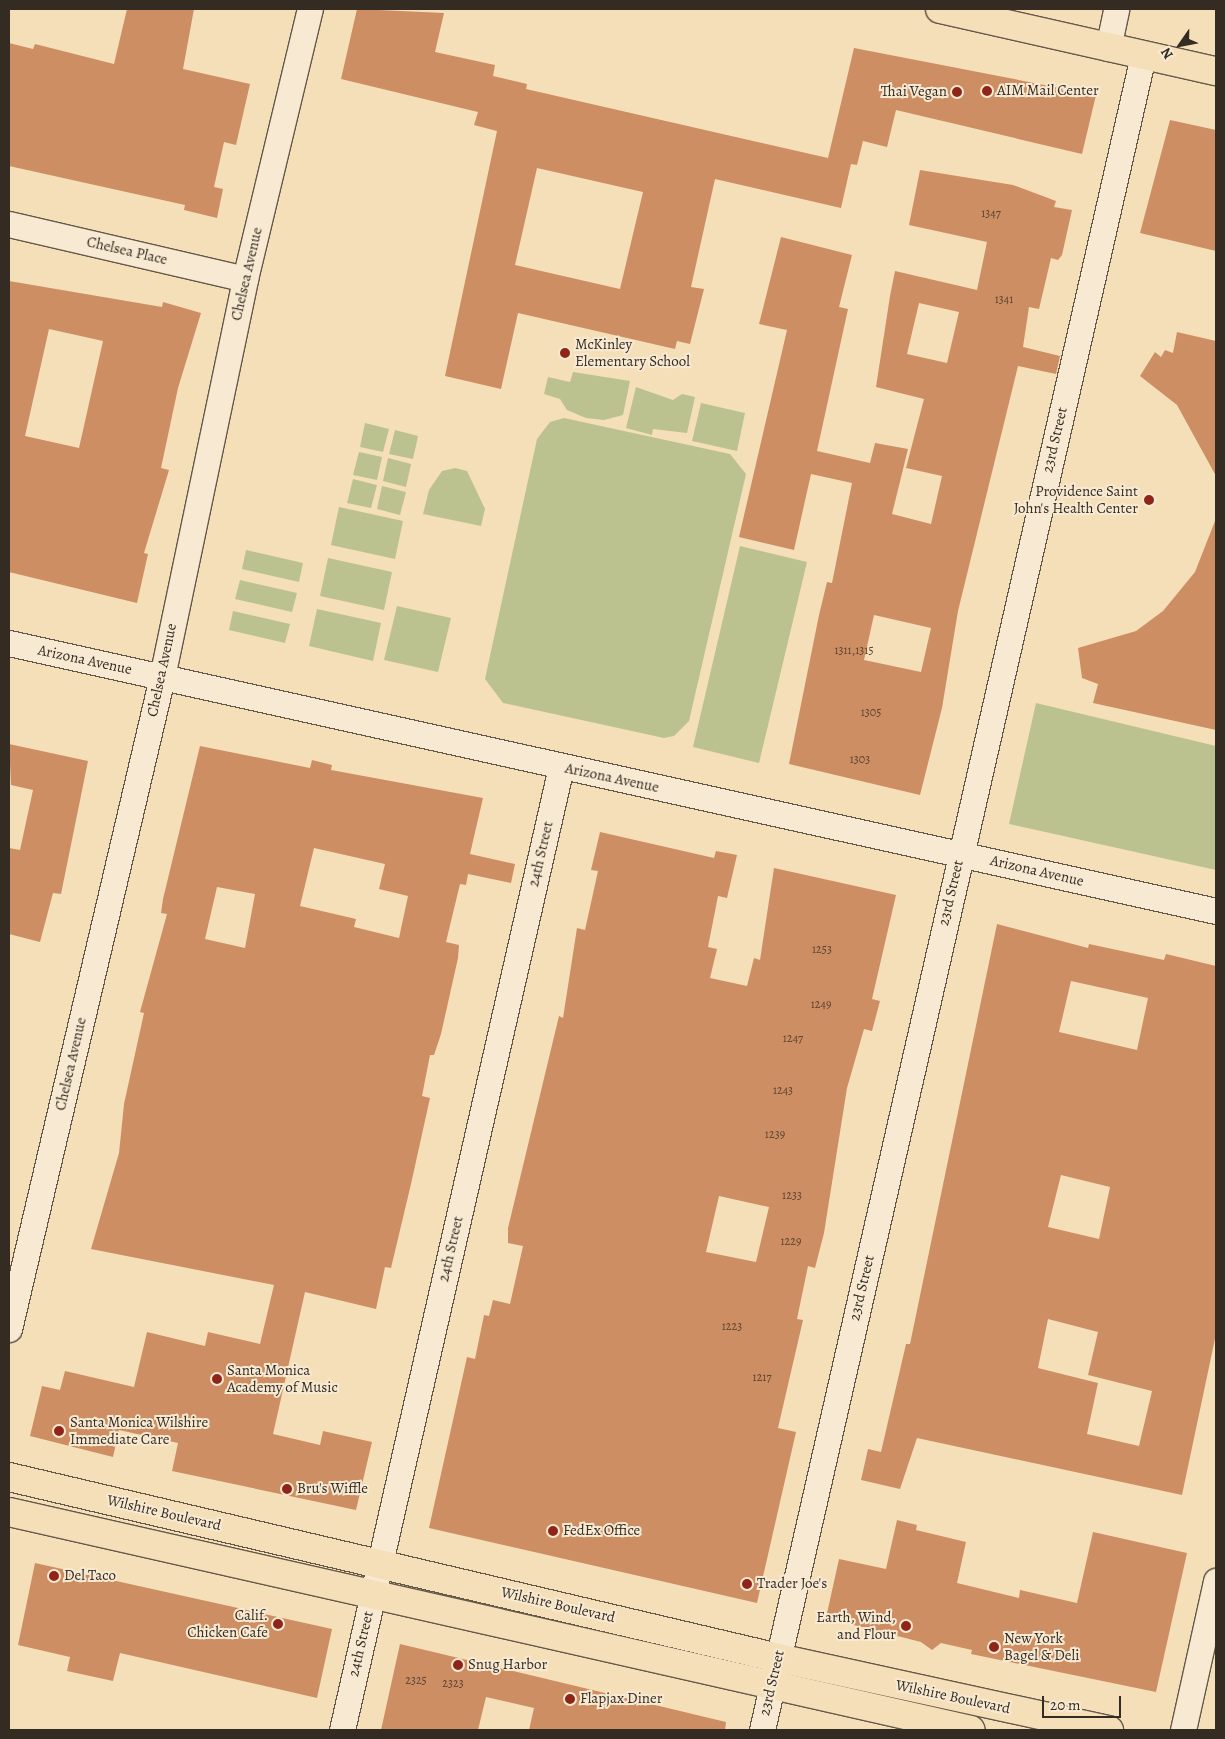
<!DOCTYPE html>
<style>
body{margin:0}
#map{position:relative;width:1225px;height:1739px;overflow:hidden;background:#f5dfb9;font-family:Alegreya,serif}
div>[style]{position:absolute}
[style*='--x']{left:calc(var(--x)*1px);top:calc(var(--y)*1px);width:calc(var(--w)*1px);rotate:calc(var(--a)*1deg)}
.green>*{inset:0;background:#bbc290}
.building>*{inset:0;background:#ce8e63}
.roads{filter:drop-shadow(1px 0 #645848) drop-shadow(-1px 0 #645848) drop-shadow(0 1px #645848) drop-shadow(0 -1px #645848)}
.minor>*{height:25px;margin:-12.5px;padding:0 12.5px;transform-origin:12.5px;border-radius:12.5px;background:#f8ead2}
.primary>*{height:28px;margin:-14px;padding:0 14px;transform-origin:14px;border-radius:14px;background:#f5dfb9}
.dots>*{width:14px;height:14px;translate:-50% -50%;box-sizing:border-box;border:2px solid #f8ead2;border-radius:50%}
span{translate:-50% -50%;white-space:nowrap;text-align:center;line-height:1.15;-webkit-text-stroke:4px #f8ead2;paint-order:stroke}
.number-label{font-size:12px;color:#5a4432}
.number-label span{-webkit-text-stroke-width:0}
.poi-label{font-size:15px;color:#342b22}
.left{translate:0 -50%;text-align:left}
.right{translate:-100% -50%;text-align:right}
.street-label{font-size:15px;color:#342b22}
.frame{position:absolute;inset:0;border:10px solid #342b22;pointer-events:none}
.north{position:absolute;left:1155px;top:20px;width:50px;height:50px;-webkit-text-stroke:4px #f8ead2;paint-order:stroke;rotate:237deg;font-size:14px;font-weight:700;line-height:20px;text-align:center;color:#342b22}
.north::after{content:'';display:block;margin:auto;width:18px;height:22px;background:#342b22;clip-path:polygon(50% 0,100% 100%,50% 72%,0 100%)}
.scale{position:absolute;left:1042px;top:1696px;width:79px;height:22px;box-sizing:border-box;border:2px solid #342b22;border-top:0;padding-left:6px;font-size:15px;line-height:18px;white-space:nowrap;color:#342b22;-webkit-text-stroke:4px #f8ead2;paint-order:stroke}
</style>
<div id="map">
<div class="green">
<div style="clip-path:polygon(573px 372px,630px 381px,623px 415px,604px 420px,586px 418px,567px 410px,560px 399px,544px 394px,548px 377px,570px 382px)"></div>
<div style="clip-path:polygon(636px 387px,673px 400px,682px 394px,695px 397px,687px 433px,653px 429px,652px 435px,626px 428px)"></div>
<div style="clip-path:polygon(701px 403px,745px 413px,737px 451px,692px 441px)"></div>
<div style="clip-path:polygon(564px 418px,730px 454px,746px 474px,689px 721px,674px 736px,664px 738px,503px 703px,485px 679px,537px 439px,550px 422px)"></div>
<div style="clip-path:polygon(365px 423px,389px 429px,383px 452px,360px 447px)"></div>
<div style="clip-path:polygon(395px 430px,418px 436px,413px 459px,389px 454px)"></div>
<div style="clip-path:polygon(359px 452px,382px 457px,377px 480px,353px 475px)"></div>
<div style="clip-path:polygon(388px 458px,411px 464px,406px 487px,383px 481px)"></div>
<div style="clip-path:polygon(455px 468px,467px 471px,485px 509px,481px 526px,423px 514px,429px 490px,442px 471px)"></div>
<div style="clip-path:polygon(353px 479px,377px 485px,371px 508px,347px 503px)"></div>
<div style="clip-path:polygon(382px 486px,406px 492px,400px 515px,377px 509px)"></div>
<div style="clip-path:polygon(339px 507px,403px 521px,395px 559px,331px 545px)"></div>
<div style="clip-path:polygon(740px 546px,807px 562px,759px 763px,693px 747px)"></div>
<div style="clip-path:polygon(246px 550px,303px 563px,299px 582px,242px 569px)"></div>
<div style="clip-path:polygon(328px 558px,392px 572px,384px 610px,320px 596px)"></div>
<div style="clip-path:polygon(240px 580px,297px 593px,292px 612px,235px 599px)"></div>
<div style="clip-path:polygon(397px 606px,451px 618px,438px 672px,384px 660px)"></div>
<div style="clip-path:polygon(317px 609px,381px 623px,373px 661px,309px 646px)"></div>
<div style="clip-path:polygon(233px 611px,290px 624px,285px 643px,229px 630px)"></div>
<div style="clip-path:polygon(1036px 703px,1216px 746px,1216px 870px,1009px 824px)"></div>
</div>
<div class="building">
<div style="clip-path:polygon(127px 9px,194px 9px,183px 69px,250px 84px,236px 145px,224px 142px,214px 187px,223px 189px,217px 218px,184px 210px,185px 205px,9px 166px,9px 43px,33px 49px,35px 44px,114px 64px)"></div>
<div style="clip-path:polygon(evenodd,357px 9px,444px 13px,435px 52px,495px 65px,493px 76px,527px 84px,526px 89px,828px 158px,854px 48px,1096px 95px,1082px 154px,896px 110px,887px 147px,863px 141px,857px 165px,851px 164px,841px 208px,715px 179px,691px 287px,704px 289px,690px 344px,677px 341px,675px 349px,518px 313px,501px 389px,445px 376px,497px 131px,474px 125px,478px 112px,341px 79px,357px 9px,537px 168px,643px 192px,620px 289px,515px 265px,537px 168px)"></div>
<div style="clip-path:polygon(1170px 120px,1216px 130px,1216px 251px,1140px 233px)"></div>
<div style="clip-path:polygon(evenodd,920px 170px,1013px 185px,1056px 201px,1054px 207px,1072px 210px,1062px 255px,1058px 260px,1051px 258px,1039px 309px,1029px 307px,1023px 347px,1060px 356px,1056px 374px,1018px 366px,958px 611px,942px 708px,920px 795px,789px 764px,819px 615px,827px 582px,832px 583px,852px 483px,811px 474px,794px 550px,739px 537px,787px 330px,759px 324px,781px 237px,852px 255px,839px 307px,848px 309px,817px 451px,870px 463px,875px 443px,908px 449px,892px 514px,931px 524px,942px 476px,906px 468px,924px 399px,876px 387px,890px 296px,895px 271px,977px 290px,987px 242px,909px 225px,920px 170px,919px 303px,959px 312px,947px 363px,907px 354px,919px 303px,920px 170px,874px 615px,931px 628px,921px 672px,864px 660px,874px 615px)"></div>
<div style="clip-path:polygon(evenodd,9px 281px,162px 307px,163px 302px,201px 313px,178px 388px,161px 468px,169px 470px,144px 553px,148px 554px,137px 603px,9px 572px,9px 281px,49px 329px,103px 341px,79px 448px,25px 436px,49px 329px)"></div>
<div style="clip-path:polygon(1177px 332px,1216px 341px,1216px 476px,1177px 405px,1140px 376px,1155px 352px,1161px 357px,1165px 350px,1173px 353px)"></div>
<div style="clip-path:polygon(1215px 521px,1216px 730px,1093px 703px,1098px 684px,1082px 678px,1078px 648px,1136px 631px,1163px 611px,1195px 572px)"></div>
<div style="clip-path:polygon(9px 744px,88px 761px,61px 894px,53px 893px,40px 942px,9px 934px,9px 848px,20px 850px,33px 790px,11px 785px)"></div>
<div style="clip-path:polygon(evenodd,200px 746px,310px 768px,312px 760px,332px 765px,331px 770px,483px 798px,470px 854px,515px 864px,511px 883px,468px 874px,466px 885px,460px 884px,446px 942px,459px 945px,458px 958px,441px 1034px,434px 1055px,430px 1055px,422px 1096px,430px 1098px,411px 1184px,391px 1268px,385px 1267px,376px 1309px,305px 1292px,273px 1434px,320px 1445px,323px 1431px,372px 1442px,356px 1510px,172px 1471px,178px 1443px,119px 1430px,113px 1457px,30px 1436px,42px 1386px,60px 1390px,65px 1371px,134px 1387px,147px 1332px,205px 1346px,208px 1332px,260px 1344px,274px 1285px,91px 1249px,119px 1153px,124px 1104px,144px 1013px,140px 1012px,167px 914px,161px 913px,163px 899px,200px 746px,314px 848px,385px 864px,379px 889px,408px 896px,399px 938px,354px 927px,356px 919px,300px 906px,314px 848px,200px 746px,217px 887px,255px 894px,245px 948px,205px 939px,217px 887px)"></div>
<div style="clip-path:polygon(evenodd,600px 832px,714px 858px,716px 851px,737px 855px,727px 898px,718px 896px,708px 947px,717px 949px,710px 978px,747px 986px,754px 958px,760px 960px,774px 868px,896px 895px,872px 999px,880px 1001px,872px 1031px,864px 1029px,847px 1088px,824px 1233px,815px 1268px,808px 1266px,797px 1319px,803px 1320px,778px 1428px,796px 1432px,757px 1603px,429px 1528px,467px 1357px,475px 1359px,484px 1315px,489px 1316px,493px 1300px,510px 1304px,523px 1246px,508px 1243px,508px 1228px,559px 1016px,563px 1018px,577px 928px,585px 930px,598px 871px,591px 870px,600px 832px,719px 1196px,769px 1207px,756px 1262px,706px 1252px,719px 1196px)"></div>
<div style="clip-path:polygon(evenodd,997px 924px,1088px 948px,1089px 944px,1164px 960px,1166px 954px,1216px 966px,1216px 1334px,1182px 1495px,917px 1438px,900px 1489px,861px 1480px,868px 1449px,881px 1452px,906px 1344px,910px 1344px,997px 924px,1071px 981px,1148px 998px,1137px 1050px,1059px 1032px,1071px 981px,997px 924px,1061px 1175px,1110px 1187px,1099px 1239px,1048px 1227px,1061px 1175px,997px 924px,1048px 1319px,1098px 1332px,1088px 1375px,1152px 1391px,1139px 1446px,1087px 1434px,1098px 1383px,1038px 1368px,1048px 1319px)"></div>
<div style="clip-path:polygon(897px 1520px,917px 1525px,916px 1530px,966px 1542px,957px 1583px,1019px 1598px,1020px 1590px,1077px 1603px,1093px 1532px,1187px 1553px,1156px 1692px,971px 1654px,972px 1650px,941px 1643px,932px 1650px,921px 1642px,826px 1618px,839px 1559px,886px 1569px)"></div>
<div style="clip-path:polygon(35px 1563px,332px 1629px,317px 1698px,120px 1653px,113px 1681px,67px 1671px,70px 1657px,18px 1645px)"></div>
<div style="clip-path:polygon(400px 1644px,726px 1722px,725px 1730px,529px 1730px,534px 1708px,486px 1697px,478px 1730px,381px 1730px)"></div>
</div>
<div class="roads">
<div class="minor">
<div style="--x:1108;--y:48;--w:40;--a:-78"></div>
<div style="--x:9;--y:224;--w:242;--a:13.1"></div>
<div style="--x:9;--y:643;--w:1236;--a:12.52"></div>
<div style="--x:9;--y:1329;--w:670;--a:-76.79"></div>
<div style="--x:162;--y:677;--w:407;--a:-78.2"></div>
<div style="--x:245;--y:279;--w:278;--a:-76.5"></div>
<div style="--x:342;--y:1730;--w:988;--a:-77.19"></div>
<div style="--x:762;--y:1730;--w:1717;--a:-77.18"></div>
<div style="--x:1183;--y:1730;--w:153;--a:-77.5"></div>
</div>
<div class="primary">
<div style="--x:940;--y:9;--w:283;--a:12.7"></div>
<div style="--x:9;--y:1477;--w:790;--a:13.24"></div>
<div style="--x:778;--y:1658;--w:339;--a:12.3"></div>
<div style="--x:9;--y:1512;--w:986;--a:12.77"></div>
</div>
</div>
<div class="dots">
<div style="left:987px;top:91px;background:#8f2418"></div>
<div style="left:957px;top:92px;background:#8f2418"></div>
<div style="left:565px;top:353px;background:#8f2418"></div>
<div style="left:1149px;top:500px;background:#8f2418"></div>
<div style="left:217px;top:1379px;background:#8f2418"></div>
<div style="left:59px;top:1431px;background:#8f2418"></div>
<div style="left:287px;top:1489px;background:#8f2418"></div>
<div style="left:553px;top:1531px;background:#8f2418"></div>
<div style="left:54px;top:1576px;background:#8f2418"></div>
<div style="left:747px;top:1584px;background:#8f2418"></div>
<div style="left:278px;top:1624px;background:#8f2418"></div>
<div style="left:906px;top:1626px;background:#8f2418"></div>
<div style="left:994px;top:1647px;background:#8f2418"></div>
<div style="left:458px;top:1665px;background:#8f2418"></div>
<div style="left:570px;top:1699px;background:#8f2418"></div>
</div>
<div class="number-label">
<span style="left:991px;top:214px">1347</span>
<span style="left:1004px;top:300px">1341</span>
<span style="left:854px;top:651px">1311,1315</span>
<span style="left:871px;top:713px">1305</span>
<span style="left:860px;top:760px">1303</span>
<span style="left:822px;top:950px">1253</span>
<span style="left:821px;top:1005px">1249</span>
<span style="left:793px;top:1039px">1247</span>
<span style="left:783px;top:1091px">1243</span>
<span style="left:775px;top:1135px">1239</span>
<span style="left:792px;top:1196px">1233</span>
<span style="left:791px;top:1242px">1229</span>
<span style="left:732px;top:1327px">1223</span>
<span style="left:762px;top:1378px">1217</span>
<span style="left:416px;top:1681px">2325</span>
<span style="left:453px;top:1684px">2323</span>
</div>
<div class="poi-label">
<span class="left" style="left:997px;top:91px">AIM Mail Center</span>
<span class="right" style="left:947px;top:92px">Thai Vegan</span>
<span class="left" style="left:575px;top:353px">McKinley<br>Elementary School</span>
<span class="right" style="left:1138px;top:500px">Providence Saint<br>John's Health Center</span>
<span class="left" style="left:227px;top:1379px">Santa Monica<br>Academy of Music</span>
<span class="left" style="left:70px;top:1431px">Santa Monica Wilshire<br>Immediate Care</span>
<span class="left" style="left:297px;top:1489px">Bru's Wiffle</span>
<span class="left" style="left:563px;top:1531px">FedEx Office</span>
<span class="left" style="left:64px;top:1576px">Del Taco</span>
<span class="left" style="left:757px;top:1584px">Trader Joe's</span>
<span class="right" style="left:268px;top:1624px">Calif.<br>Chicken Cafe</span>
<span class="right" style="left:896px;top:1626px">Earth, Wind,<br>and Flour</span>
<span class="left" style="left:1004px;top:1647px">New York<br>Bagel &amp; Deli</span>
<span class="left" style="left:468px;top:1665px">Snug Harbor</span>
<span class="left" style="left:580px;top:1699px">Flapjax Diner</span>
</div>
<div class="street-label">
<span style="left:127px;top:251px;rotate:13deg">Chelsea Place</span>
<span style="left:247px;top:274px;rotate:-77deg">Chelsea Avenue</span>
<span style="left:1055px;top:440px;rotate:-77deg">23rd Street</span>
<span style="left:85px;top:660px;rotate:12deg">Arizona Avenue</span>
<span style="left:162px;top:670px;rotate:-78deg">Chelsea Avenue</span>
<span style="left:612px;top:778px;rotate:12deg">Arizona Avenue</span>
<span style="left:541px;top:854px;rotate:-77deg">24th Street</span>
<span style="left:1037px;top:871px;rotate:13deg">Arizona Avenue</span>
<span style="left:951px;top:893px;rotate:-77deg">23rd Street</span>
<span style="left:71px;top:1064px;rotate:-77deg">Chelsea Avenue</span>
<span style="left:451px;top:1249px;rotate:-77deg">24th Street</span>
<span style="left:862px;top:1288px;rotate:-77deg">23rd Street</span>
<span style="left:164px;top:1513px;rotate:13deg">Wilshire Boulevard</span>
<span style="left:558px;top:1605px;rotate:13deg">Wilshire Boulevard</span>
<span style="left:361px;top:1644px;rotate:-77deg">24th Street</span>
<span style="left:772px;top:1683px;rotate:-77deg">23rd Street</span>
<span style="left:953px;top:1697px;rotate:12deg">Wilshire Boulevard</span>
</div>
<div class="frame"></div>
<div class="north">N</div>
<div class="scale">20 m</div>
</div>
